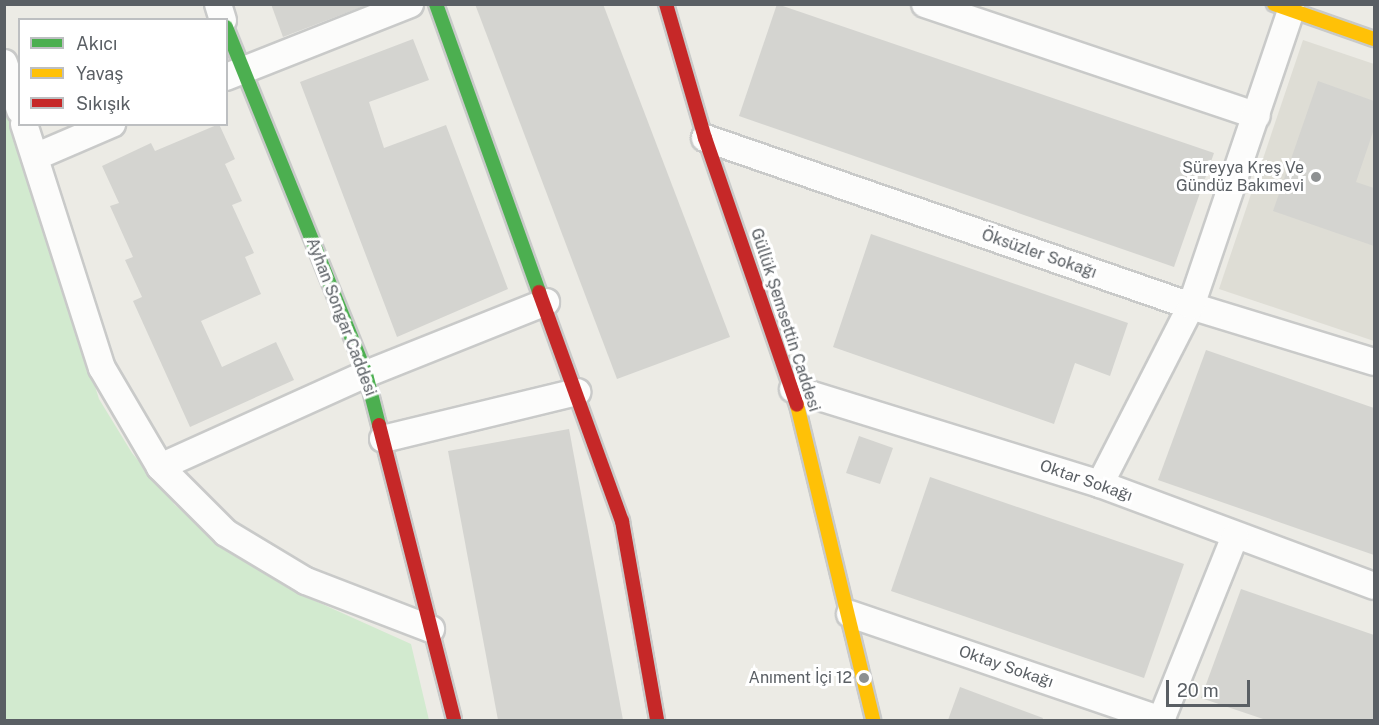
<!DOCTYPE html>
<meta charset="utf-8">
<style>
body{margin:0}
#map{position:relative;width:1379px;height:725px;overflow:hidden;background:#ecebe5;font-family:"Public Sans",sans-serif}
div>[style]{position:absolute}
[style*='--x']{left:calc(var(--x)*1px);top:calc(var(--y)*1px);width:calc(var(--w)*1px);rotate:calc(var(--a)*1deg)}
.education>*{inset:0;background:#deddd5}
.green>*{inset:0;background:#d2eacf}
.building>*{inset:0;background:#d4d4d0}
.roads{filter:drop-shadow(2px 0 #c9cac9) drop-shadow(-2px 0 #c9cac9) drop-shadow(0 2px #c9cac9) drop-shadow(0 -2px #c9cac9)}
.street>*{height:26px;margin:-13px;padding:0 13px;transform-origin:13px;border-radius:13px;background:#fcfcfb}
.fast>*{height:14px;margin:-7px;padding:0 7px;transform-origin:7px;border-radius:7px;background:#4caf50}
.slow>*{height:14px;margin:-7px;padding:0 7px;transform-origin:7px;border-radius:7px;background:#ffc107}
.jam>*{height:14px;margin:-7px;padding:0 7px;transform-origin:7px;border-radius:7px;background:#c62828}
.dots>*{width:16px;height:16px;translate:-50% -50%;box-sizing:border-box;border:3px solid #fff;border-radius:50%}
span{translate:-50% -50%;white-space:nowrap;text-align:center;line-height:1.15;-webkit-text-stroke:6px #fff;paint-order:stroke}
.poi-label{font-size:16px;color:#5a5f64}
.right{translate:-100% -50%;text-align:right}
.street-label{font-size:16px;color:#5a5f64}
.frame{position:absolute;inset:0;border:6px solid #5a5f64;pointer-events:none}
.legend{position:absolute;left:18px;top:18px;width:210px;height:108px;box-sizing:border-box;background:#fff;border:2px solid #bdbfc1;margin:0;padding:8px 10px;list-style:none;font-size:18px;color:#5a5f64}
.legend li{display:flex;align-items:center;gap:12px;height:30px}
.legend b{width:30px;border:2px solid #bdbfc1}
.scale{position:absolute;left:1166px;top:680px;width:84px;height:27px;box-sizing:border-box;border:3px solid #5a5f64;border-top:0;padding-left:8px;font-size:18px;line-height:21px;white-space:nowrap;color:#5a5f64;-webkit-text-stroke:4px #fff;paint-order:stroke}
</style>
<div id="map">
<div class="education">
<div style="clip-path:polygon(1303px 40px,1374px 64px,1374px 341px,1219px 289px)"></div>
</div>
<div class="green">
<div style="clip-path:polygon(4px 96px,99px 399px,132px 453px,175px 505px,217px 542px,302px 595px,411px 644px,429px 720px,5px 720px)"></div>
</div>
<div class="building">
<div style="clip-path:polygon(271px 4px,364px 4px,364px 6px,283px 37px)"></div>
<div style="clip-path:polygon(475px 4px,603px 4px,730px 337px,617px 379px)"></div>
<div style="clip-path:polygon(777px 4px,1214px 153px,1174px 267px,739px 116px)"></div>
<div style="clip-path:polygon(413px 39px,429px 80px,369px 102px,384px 148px,446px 125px,508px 289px,397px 337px,300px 82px)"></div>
<div style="clip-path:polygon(1318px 81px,1374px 101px,1374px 129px,1356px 182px,1374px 188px,1374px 246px,1273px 211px)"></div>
<div style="clip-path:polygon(219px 124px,235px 159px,225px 164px,242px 201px,232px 205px,254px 253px,245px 257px,261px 294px,201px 321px,222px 367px,276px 342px,294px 380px,190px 427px,133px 301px,142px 297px,125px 260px,133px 257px,110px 206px,119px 203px,102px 166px,151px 143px,155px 151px)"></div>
<div style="clip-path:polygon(871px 234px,1128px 323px,1110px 376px,1075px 363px,1054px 424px,833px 347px)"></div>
<div style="clip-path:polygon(1206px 350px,1374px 408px,1374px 555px,1158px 480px)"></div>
<div style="clip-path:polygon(569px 429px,623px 720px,498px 720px,448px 451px)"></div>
<div style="clip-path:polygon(859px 436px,893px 448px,880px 484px,846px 473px)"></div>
<div style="clip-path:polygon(930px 477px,1184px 564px,1144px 678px,891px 591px)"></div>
<div style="clip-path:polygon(1241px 589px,1374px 635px,1374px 720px,1266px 720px,1201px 698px)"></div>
<div style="clip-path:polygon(960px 687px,1043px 718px,1042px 720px,948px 720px)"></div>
</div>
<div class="roads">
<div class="street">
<div style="--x:218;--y:4;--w:17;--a:73"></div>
<div style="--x:925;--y:4;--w:350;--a:18.6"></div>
<div style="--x:4;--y:63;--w:50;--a:71.2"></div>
<div style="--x:226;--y:77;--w:198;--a:-21.6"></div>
<div style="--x:24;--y:124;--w:256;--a:72.3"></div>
<div style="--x:102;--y:368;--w:115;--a:59.6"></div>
<div style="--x:160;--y:467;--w:93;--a:45"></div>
<div style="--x:226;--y:533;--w:93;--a:31"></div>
<div style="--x:306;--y:581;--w:134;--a:21"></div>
<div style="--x:705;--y:138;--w:514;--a:19.07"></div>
<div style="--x:1191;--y:306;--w:191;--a:17"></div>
<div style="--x:35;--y:157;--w:84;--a:-23.2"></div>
<div style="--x:793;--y:389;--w:321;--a:17.2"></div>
<div style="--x:1100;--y:484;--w:292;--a:20.4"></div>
<div style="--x:383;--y:439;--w:200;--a:-13.6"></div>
<div style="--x:160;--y:467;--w:226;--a:-24.3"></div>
<div style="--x:366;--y:374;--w:194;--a:-21.8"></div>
<div style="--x:1100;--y:484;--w:200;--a:-62.9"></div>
<div style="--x:1191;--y:306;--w:312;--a:-71.3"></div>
<div style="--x:850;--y:614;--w:330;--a:18.8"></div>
<div style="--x:1161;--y:720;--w:198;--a:-68.1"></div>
</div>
<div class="fast">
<div style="--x:436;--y:4;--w:306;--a:70.3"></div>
<div style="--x:226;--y:27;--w:374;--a:68"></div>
<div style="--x:366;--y:374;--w:53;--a:75.7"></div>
</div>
<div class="slow">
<div style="--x:1274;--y:4;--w:106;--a:19.3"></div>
<div style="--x:797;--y:405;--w:324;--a:76.4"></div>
</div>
<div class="jam">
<div style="--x:666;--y:4;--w:140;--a:73.8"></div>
<div style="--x:705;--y:138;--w:282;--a:71"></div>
<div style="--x:539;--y:292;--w:244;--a:70.1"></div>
<div style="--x:622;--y:521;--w:202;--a:80"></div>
<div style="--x:379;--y:425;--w:304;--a:75.7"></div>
</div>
</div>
<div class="dots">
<div style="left:1316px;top:177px;background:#8d9091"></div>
<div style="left:864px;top:678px;background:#8d9091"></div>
</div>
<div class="poi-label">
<span class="right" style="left:1304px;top:177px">Süreyya Kreş Ve<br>Gündüz Bakımevi</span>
<span class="right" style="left:852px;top:678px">Anıment İçi 12</span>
</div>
<div class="street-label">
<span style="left:1039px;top:254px;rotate:19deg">Öksüzler Sokağı</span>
<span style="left:341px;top:317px;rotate:69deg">Ayhan Songar Caddesi</span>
<span style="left:785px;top:320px;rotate:72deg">Güllük Şemsettin Caddesi</span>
<span style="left:1086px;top:481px;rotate:19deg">Oktar Sokağı</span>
<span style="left:1006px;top:667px;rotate:19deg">Oktay Sokağı</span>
</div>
<div class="frame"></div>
<ul class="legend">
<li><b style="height:8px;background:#4caf50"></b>Akıcı</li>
<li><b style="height:8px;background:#ffc107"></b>Yavaş</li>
<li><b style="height:8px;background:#c62828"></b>Sıkışık</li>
</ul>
<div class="scale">20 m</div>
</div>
